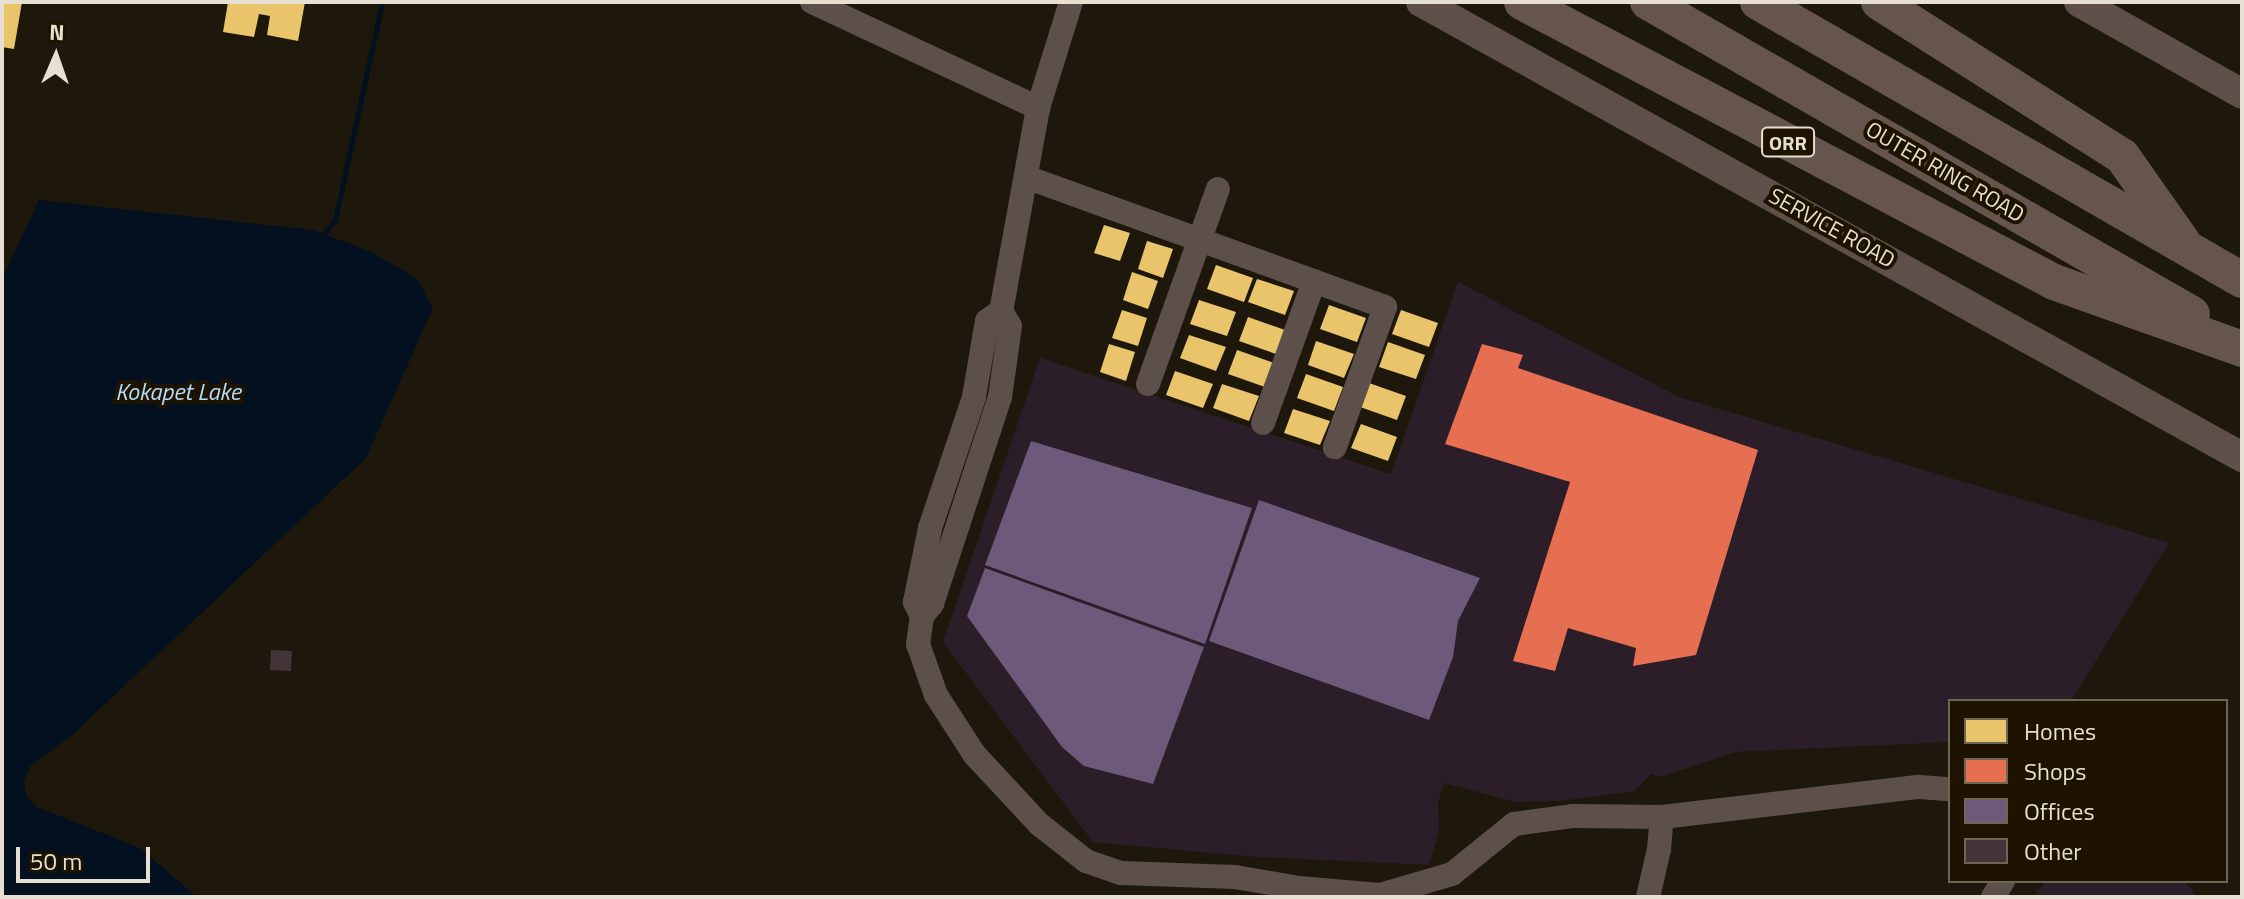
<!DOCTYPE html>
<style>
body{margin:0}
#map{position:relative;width:2244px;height:899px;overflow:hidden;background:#1e180c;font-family:"Titillium Web",sans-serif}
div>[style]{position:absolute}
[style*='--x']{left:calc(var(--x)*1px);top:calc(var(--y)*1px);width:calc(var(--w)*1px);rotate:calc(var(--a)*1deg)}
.commercial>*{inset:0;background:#2b1e28}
.water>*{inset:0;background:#031020}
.homes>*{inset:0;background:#e9c46a}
.shops>*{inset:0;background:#e76f51}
.offices>*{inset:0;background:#6d597a}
.stream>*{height:5px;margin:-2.5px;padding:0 2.5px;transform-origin:2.5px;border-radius:2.5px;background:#031020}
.building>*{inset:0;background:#43343a}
.minor>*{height:24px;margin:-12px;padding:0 12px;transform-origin:12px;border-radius:12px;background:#5d504b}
.major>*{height:30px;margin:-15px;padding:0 15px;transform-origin:15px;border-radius:15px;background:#5e4f48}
.highway>*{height:36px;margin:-18px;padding:0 18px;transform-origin:18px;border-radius:18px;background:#65554d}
span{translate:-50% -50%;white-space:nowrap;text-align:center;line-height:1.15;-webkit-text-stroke:8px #1d1300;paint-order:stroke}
.shield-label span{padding:2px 6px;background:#1d1300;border:2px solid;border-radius:6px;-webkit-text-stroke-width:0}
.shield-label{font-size:20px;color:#e7e0d2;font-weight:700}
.street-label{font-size:22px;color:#e7e0d2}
.water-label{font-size:24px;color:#b3dbfc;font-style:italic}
.frame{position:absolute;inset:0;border:4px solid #e7e0d2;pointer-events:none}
.legend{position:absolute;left:1948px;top:699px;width:280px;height:184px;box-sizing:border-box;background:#1d1300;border:2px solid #6e6554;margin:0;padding:10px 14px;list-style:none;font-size:24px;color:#e7e0d2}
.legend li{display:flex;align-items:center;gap:16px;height:40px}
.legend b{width:40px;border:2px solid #6e6554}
.north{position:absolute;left:16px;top:16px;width:80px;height:80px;-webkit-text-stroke:6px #1d1300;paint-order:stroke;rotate:2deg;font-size:22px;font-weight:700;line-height:32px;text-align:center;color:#e7e0d2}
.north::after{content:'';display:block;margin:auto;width:28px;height:36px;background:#e7e0d2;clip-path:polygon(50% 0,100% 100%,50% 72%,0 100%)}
.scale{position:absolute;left:16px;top:847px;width:134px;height:36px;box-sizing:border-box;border:4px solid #e7e0d2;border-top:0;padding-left:10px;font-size:24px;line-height:28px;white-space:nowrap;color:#e7e0d2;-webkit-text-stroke:6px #1d1300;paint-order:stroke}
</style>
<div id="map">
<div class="commercial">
<div style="clip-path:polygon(1458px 282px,1679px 397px,2169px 543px,2071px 701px,1950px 701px,1950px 742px,1735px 752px,1660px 777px,1651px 774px,1635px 791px,1561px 801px,1515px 802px,1444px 783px,1438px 802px,1439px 833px,1429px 865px,1257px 857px,1093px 842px,943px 642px,1040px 358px,1391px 474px)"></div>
<div style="clip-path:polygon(2046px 881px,2184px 881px,2198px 897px,2033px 897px)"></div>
</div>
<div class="water">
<div style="clip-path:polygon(39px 200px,313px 230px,372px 252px,417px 279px,433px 308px,366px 458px,71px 736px,30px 766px,24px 782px,26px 796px,37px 807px,140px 848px,197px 897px,2px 897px,2px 279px)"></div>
</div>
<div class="homes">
<div style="clip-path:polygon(2px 2px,22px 2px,14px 49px,2px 47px)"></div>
<div style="clip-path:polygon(228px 2px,305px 2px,298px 41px,267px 35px,270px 16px,259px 14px,254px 37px,223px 32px)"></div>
<div style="clip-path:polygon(1104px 225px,1130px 233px,1120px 261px,1094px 253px)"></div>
<div style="clip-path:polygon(1147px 241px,1173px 249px,1163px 278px,1138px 269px)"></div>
<div style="clip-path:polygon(1216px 265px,1253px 278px,1244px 302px,1207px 289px)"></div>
<div style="clip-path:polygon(1132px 272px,1158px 281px,1148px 309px,1123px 300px)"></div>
<div style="clip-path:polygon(1257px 279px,1294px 291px,1285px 315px,1248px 302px)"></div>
<div style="clip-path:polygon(1199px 300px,1236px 312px,1227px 336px,1190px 324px)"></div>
<div style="clip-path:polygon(1329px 305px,1366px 318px,1357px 342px,1320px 329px)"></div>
<div style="clip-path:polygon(1122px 310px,1147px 318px,1138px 346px,1112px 338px)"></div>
<div style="clip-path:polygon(1401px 310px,1438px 323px,1429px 347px,1392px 334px)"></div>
<div style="clip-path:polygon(1248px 317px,1285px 330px,1276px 354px,1239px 341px)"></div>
<div style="clip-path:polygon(1189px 335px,1226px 347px,1216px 371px,1180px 358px)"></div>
<div style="clip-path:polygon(1316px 341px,1354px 354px,1344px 378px,1308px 365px)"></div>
<div style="clip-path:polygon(1388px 342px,1425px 355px,1416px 379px,1379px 367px)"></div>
<div style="clip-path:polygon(1109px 344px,1135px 352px,1126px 381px,1100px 372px)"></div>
<div style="clip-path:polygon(1237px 350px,1274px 363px,1265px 387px,1228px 374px)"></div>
<div style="clip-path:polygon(1175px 371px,1213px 384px,1203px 408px,1166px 395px)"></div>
<div style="clip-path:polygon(1306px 374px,1343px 387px,1334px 411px,1297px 398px)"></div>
<div style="clip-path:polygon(1369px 383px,1406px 396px,1397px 420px,1360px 407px)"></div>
<div style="clip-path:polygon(1222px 384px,1259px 396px,1249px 421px,1213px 408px)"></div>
<div style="clip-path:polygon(1293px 409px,1330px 421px,1320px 445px,1284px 433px)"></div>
<div style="clip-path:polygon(1361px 424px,1397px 437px,1388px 461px,1351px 448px)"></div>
</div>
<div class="shops">
<div style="clip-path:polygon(1482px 344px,1523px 355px,1518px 368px,1758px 450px,1696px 655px,1633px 666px,1636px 648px,1568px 628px,1555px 671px,1513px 661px,1570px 482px,1445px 444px)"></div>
</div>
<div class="offices">
<div style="clip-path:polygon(1031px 441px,1252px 508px,1205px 644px,985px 565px)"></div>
<div style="clip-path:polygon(1259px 500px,1480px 578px,1458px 621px,1453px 657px,1429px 720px,1209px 641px)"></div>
<div style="clip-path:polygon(985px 568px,1204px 647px,1153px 784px,1084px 766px,1062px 747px,967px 616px)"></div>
</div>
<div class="stream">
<div style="--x:320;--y:238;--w:23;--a:-50"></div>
<div style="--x:335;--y:220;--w:223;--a:-77.8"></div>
</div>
<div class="building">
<div style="clip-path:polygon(271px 650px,292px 651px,291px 671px,270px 670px)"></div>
</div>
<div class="minor">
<div style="--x:812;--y:2;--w:250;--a:25.1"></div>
<div style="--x:1071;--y:2;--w:111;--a:107.3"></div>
<div style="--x:1038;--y:108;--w:206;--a:100.3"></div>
<div style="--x:1001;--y:311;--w:17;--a:59"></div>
<div style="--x:1010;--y:326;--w:72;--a:98"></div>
<div style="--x:1000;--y:397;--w:218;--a:108.2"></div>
<div style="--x:932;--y:604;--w:16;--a:130"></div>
<div style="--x:922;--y:616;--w:28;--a:98"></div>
<div style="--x:918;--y:644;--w:54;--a:70.6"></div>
<div style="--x:936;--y:695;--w:70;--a:57.2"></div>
<div style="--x:974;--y:754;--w:96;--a:47.1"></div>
<div style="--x:1039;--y:824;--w:60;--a:38.2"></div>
<div style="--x:1086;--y:861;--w:37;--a:19"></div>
<div style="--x:1121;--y:873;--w:114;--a:2"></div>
<div style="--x:1235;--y:877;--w:65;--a:9.8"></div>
<div style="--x:1299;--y:888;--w:81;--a:4.9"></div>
<div style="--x:1380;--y:895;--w:75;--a:-16.3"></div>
<div style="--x:1452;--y:874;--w:80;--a:-38.9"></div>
<div style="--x:1514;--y:824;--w:60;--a:-7.7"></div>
<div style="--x:1573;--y:816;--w:89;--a:0.6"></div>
<div style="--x:1662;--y:817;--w:259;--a:-6.7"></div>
<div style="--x:1919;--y:787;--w:31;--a:4"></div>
<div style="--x:1026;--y:177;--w:382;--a:19.9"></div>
<div style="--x:1385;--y:307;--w:149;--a:109.7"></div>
<div style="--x:1148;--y:384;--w:207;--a:-70.3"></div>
<div style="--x:1263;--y:423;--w:151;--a:-70.2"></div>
<div style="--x:922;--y:616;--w:16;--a:-117"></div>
<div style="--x:915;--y:602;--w:76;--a:-78.5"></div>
<div style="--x:930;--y:528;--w:138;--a:-71.4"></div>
<div style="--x:974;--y:397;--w:77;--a:-80.3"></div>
<div style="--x:987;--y:321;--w:17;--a:-36"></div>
<div style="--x:1648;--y:897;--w:49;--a:-77.1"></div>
<div style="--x:1659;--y:849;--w:32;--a:-85"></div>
<div style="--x:1993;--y:897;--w:19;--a:-58"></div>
</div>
<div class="major">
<div style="--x:1421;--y:2;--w:939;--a:29"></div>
<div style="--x:2079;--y:2;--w:187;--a:29.4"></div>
</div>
<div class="highway">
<div style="--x:1522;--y:2;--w:601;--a:27.76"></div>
<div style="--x:2054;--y:282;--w:200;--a:19.6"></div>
<div style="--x:1648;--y:2;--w:627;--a:29.84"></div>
<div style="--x:1758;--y:2;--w:558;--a:29.87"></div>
<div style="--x:1879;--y:2;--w:288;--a:32.4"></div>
<div style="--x:2122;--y:156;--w:104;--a:54.8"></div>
</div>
<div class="shield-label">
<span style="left:1788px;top:142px">ORR</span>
</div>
<div class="street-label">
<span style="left:1945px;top:172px;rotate:30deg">OUTER RING ROAD</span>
<span style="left:1832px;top:228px;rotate:29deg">SERVICE ROAD</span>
</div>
<div class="water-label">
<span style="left:178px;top:392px">Kokapet Lake</span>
</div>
<div class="frame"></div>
<ul class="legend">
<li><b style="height:22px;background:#e9c46a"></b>Homes</li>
<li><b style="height:22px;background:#e76f51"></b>Shops</li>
<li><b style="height:22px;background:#6d597a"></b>Offices</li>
<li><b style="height:22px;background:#43343a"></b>Other</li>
</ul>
<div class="north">N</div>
<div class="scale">50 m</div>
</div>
